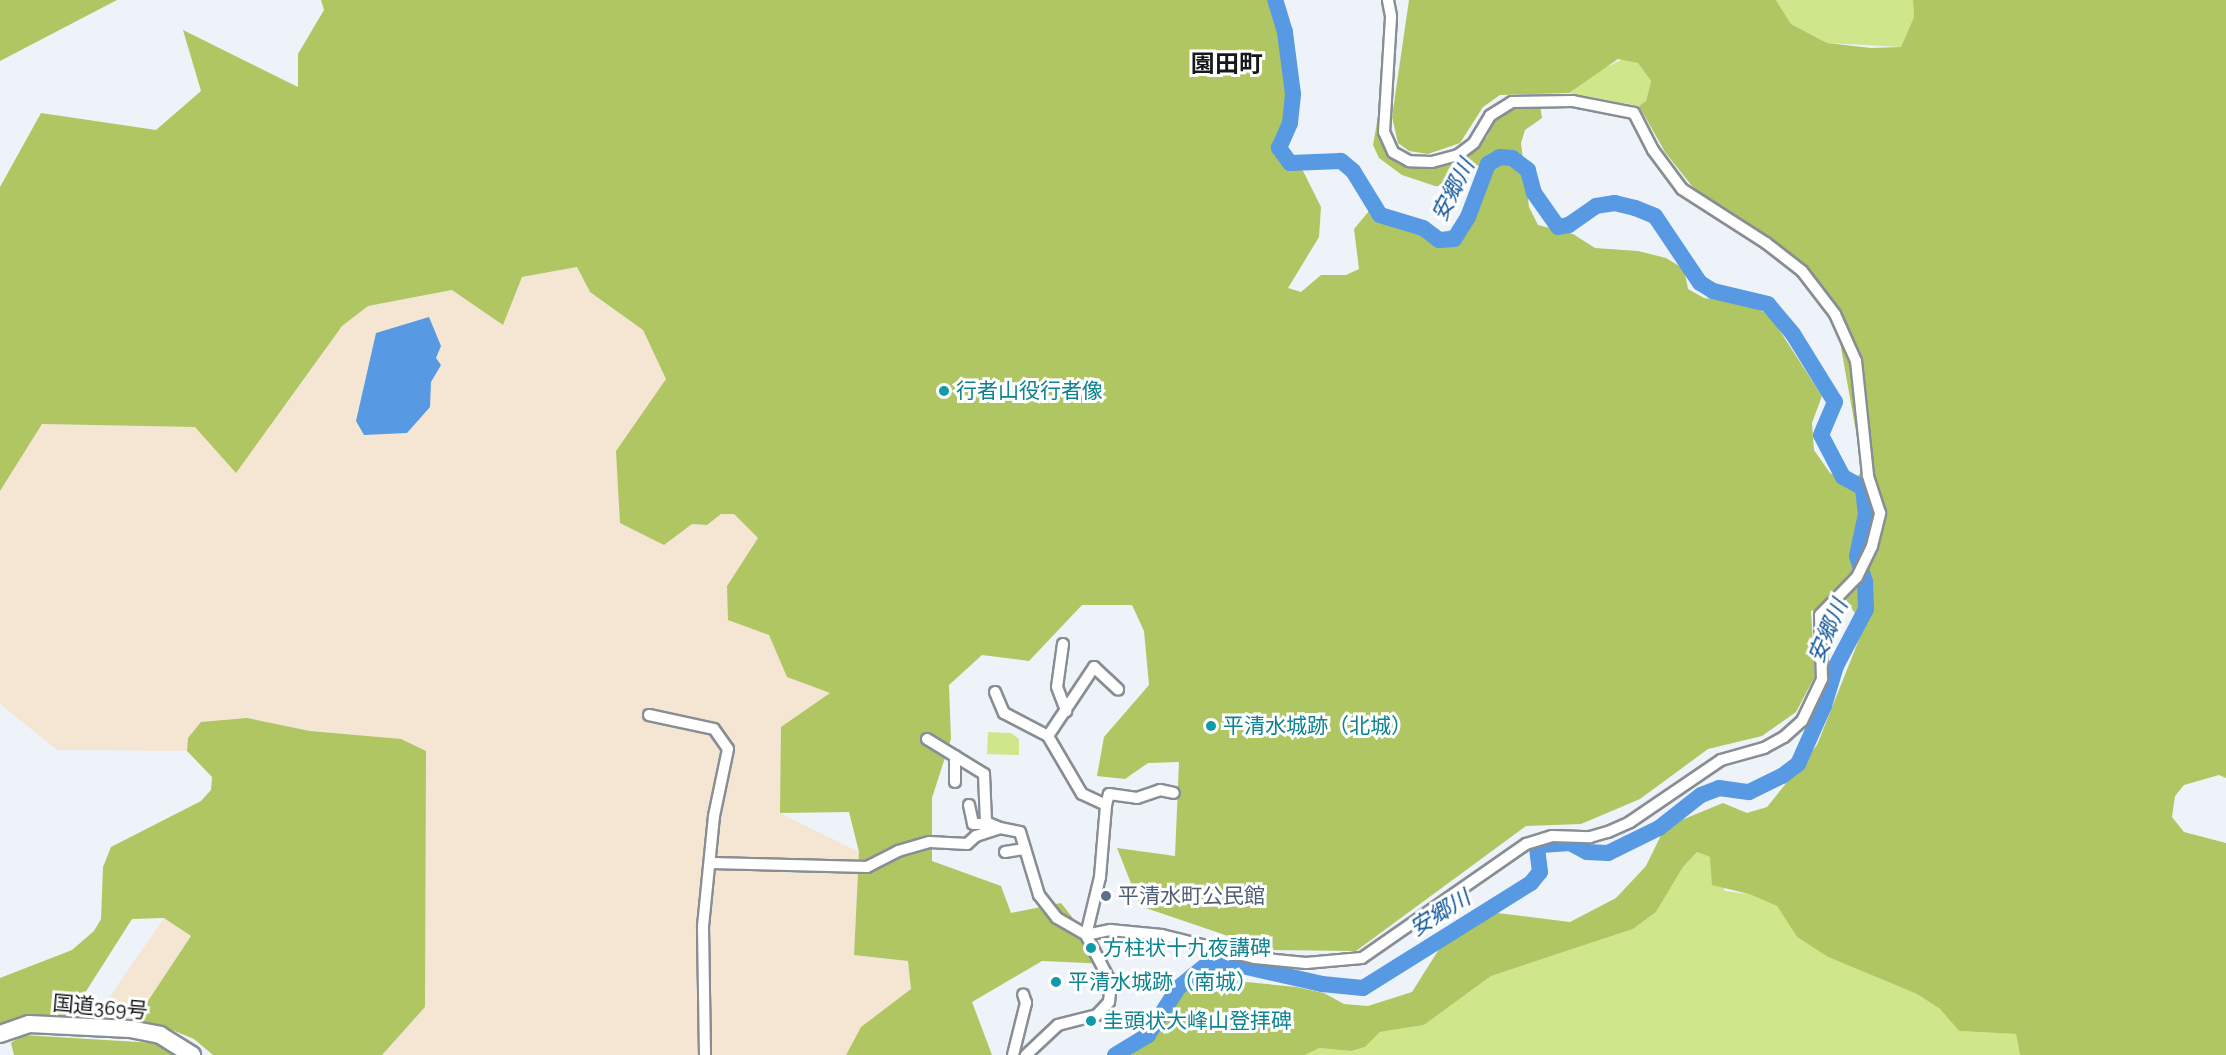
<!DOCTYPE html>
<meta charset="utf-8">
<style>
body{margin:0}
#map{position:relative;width:2226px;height:1055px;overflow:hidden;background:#edf3f9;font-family:"Zilla Slab","Noto Sans JP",serif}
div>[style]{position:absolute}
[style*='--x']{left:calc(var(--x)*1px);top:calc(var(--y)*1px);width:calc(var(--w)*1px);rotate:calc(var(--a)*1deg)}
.industrial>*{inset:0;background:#f4e6d3}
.green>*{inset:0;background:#cfe68a}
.forest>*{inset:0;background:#afc662}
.water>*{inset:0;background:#5799e2}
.river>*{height:16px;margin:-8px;padding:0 8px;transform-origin:8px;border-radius:8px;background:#5799e2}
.roads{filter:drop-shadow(2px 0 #888e93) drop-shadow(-2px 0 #888e93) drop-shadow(0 2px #888e93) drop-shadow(0 -2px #888e93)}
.minor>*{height:10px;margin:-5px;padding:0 5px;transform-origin:5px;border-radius:5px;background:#fff}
.trunk>*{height:16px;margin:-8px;padding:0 8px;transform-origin:8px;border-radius:8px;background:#fff}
.dots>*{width:16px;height:16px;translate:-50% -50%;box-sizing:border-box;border:3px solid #fff;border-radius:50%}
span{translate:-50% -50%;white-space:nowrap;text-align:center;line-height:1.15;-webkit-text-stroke:6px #fff;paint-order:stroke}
.culture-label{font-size:21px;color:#0d838f}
.left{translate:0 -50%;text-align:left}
.service-label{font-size:21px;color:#4e5e75}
.street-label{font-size:21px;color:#16191b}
.water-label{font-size:22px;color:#105699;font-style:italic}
.quarter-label{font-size:24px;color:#16191b;font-weight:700}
</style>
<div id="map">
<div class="industrial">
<div style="clip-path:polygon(577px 267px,590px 292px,643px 330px,666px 379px,616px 451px,664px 545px,692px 524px,707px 525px,721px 514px,734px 514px,758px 538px,727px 586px,769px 635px,787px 677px,830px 693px,780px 813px,859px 852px,854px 955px,908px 961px,911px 989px,861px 1027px,846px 1055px,382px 1055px,425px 1007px,310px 731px,247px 718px,188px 738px,187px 751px,57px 750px,0 704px,0 491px,41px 424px,195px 427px,368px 306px)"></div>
<div style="clip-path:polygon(164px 918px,191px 936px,134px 1022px,92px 1022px)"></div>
</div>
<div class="green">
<div style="clip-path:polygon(1776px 0,1913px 0,1914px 17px,1901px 47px,1827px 43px,1791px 24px)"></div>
<div style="clip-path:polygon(1625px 58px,1638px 63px,1651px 81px,1646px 101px,1639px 106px,1569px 93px,1590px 75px)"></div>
<div style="clip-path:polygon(988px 732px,1011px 733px,1019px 739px,1019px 755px,987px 754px)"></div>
<div style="clip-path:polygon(1697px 852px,1710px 857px,1725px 891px,1749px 894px,1777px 906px,1797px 937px,1828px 957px,1917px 994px,1940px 1009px,1959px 1031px,2016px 1034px,2020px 1055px,1305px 1055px,1318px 1048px,1351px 1051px,1365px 1047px,1380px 1032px,1424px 1025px,1491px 976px,1633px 929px,1656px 912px,1683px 867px)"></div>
</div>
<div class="forest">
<div style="clip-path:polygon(0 0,117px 0,0 61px)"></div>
<div style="clip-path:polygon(321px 0,1270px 0,1277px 13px,1285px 59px,1287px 90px,1281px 151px,1302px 169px,1321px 207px,1319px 237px,1288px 288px,1301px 292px,1321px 275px,1346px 275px,1359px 269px,1354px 229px,1369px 211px,1391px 226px,1410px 232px,1431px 235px,1463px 227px,1487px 172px,1475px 171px,1463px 185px,1456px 187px,1435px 186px,1402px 175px,1379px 158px,1373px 145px,1378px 117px,1379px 138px,1390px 156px,1402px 163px,1429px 168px,1462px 161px,1487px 137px,1496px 118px,1506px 108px,1540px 105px,1542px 118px,1525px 130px,1521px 143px,1529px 207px,1538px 225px,1573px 234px,1595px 248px,1638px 251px,1666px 258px,1684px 269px,1688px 289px,1704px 298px,1742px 303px,1769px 314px,1822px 396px,1812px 423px,1814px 450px,1830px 473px,1849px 484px,1863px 471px,1835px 314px,1792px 260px,1703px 200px,1665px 152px,1639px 106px,1646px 101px,1651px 81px,1638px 63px,1618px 59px,1569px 93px,1500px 95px,1483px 107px,1460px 143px,1428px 154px,1409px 151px,1398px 143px,1392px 117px,1409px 0,1776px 0,1791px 24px,1827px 43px,1871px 48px,1901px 47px,1914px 17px,1913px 0,2226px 0,2226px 778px,2219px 775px,2184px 785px,2175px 796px,2172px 817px,2184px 832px,2226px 843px,2226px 1055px,2020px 1055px,2016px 1034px,1959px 1031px,1940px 1009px,1917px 994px,1828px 957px,1797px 937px,1777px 906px,1749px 894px,1712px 885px,1710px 857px,1697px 852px,1683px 867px,1656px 912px,1633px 929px,1491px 976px,1424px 1025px,1380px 1032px,1365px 1047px,1351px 1051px,1319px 1048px,1305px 1055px,1131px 1055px,1162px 1029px,1179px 995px,1189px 985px,1216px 979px,1296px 987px,1324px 993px,1344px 1004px,1368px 1006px,1412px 992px,1441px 946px,1489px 912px,1570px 922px,1616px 898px,1646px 866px,1661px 835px,1679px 821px,1723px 803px,1747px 813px,1767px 807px,1817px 745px,1864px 627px,1845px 598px,1811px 611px,1815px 676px,1796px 712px,1762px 736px,1708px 749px,1640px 799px,1581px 824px,1526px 826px,1356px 951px,1269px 950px,1140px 906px,1117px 848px,1175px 856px,1179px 762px,1148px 763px,1125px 779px,1097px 776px,1104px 737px,1149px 685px,1144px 631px,1132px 605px,1082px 605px,1029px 661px,982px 655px,949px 685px,951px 739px,932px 798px,932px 861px,1001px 886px,1011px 913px,1061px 903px,1109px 964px,1042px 961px,972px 1002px,992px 1055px,846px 1055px,861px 1027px,911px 989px,908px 961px,854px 955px,859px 852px,849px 812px,780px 813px,781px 727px,830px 693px,787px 677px,769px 635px,728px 620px,727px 586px,758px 538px,734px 514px,721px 514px,707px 525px,692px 524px,664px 545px,620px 523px,616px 451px,666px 379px,643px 330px,590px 292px,577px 267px,522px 277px,503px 325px,452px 290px,368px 306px,342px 326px,236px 473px,195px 427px,42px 424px,0 491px,0 187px,41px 113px,156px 130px,201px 91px,183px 30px,298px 87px,298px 54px,324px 10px)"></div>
<div style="clip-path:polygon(247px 718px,310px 731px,401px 739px,426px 751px,425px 1007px,382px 1055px,213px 1055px,194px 1039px,165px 1027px,134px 1022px,191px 936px,164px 918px,132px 919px,69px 1018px,22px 1020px,0 1030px,0 978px,72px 950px,94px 931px,101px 919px,103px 867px,111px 847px,201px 801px,211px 790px,212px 777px,187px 751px,188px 738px,201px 722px)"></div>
<div style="clip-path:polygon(23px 1035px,155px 1043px,184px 1055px,14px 1055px,11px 1043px)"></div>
</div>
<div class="water">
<div style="clip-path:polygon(429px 317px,441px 346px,436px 358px,441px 365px,431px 382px,430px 407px,407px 433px,364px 435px,356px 421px,376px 333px)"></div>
</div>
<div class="river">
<div style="--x:1115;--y:1055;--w:39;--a:-31"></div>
<div style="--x:1148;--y:1035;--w:56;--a:-57.4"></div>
<div style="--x:1178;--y:988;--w:38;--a:-39"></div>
<div style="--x:1208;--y:964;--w:21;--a:-3"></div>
<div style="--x:1229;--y:963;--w:95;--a:12.7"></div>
<div style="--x:1322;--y:984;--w:41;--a:5.6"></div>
<div style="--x:1363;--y:988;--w:198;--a:-32"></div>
<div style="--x:1531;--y:883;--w:14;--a:-51"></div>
<div style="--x:1540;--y:872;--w:25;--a:-97"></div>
<div style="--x:1537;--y:847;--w:4;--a:-27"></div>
<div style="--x:1541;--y:845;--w:29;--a:-4"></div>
<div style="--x:1570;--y:843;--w:19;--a:28"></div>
<div style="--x:1587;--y:852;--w:21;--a:3"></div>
<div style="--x:1608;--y:853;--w:57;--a:-26.1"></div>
<div style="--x:1659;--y:828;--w:53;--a:-38.2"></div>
<div style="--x:1701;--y:795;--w:19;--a:-21"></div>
<div style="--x:1719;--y:788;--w:30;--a:8"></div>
<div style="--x:1749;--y:792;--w:37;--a:-26"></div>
<div style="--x:1782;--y:776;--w:20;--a:-37"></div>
<div style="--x:1798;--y:764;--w:64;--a:-65.9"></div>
<div style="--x:1824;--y:706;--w:42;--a:-73.3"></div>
<div style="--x:1836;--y:666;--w:64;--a:-62.2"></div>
<div style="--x:1866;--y:609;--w:27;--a:-92"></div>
<div style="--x:1865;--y:582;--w:27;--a:-107"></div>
<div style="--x:1857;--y:556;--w:43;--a:-77.9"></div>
<div style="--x:1866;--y:514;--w:26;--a:-97"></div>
<div style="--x:1863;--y:488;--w:23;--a:-151"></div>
<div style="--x:1843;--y:477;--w:47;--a:-117.6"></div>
<div style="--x:1821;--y:435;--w:36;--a:-67"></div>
<div style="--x:1835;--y:402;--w:80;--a:-121.7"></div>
<div style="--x:1793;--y:334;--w:39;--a:-130"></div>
<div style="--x:1768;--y:304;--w:57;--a:-166.7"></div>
<div style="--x:1713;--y:291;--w:15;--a:-148"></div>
<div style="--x:1700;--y:283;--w:81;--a:-123.9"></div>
<div style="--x:1655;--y:216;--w:22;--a:-158"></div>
<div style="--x:1635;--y:208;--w:21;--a:-166"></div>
<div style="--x:1615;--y:203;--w:19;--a:171"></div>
<div style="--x:1596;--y:206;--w:33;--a:145"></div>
<div style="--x:1569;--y:225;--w:11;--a:170"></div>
<div style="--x:1558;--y:227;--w:42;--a:-125.2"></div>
<div style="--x:1534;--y:193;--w:24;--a:-105"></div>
<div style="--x:1528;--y:170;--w:20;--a:-143"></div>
<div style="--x:1512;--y:158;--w:12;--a:-175"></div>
<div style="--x:1500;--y:157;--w:14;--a:150"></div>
<div style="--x:1488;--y:164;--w:57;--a:110.7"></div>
<div style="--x:1468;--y:217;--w:26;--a:122"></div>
<div style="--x:1454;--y:239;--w:15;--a:176"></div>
<div style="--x:1439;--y:240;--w:20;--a:-143"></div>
<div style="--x:1423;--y:228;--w:45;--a:-163.2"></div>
<div style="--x:1380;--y:215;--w:52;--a:-121.5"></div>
<div style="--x:1353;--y:171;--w:16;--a:-140"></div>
<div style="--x:1341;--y:161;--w:51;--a:177.8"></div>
<div style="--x:1290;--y:163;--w:19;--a:-126"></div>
<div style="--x:1279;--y:148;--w:27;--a:-66"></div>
<div style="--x:1290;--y:123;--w:29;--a:-84"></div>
<div style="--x:1293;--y:94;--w:63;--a:-97.4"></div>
<div style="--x:1285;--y:32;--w:34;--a:-107"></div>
</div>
<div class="roads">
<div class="minor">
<div style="--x:1063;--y:644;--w:43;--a:97.9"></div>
<div style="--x:1057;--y:687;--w:26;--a:69"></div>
<div style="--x:995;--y:692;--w:23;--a:67"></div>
<div style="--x:1004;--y:713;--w:50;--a:27.6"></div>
<div style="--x:649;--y:715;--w:66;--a:12.2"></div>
<div style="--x:714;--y:729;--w:24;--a:55"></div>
<div style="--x:728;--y:749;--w:68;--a:101.8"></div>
<div style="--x:714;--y:816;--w:112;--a:95.7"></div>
<div style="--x:703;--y:927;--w:128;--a:89.1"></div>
<div style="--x:927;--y:739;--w:67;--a:31.6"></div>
<div style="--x:984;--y:774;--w:48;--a:87.6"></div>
<div style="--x:986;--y:822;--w:15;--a:23"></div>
<div style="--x:955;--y:756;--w:26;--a:90"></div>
<div style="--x:969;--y:805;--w:19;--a:78"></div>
<div style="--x:973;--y:824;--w:16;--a:0"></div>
<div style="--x:1106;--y:805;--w:11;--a:-75"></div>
<div style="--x:1109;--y:794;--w:28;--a:8"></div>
<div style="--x:1137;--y:798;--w:24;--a:-19"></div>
<div style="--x:1160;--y:790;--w:14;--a:12"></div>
<div style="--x:1005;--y:852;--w:20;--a:-9"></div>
<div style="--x:712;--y:863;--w:155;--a:1.5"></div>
<div style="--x:867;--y:867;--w:35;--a:-27"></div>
<div style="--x:898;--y:851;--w:33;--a:-16"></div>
<div style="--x:930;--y:842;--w:37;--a:3"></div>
<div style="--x:967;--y:844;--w:12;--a:-42"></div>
<div style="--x:976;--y:836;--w:25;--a:-18"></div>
<div style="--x:1000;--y:828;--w:20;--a:11"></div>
<div style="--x:1020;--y:832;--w:66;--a:73.2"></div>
<div style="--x:1039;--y:895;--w:29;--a:52"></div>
<div style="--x:1057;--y:918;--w:34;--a:30"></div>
<div style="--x:1086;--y:935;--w:54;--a:62.5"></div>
<div style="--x:1111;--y:983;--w:19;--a:96"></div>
<div style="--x:1109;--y:1002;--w:18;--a:133"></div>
<div style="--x:1097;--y:1015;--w:40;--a:165.6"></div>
<div style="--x:1058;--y:1025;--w:44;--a:136.8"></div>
<div style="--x:1086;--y:935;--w:25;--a:-12"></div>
<div style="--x:1110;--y:930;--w:52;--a:5.5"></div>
<div style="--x:1162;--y:935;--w:96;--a:13.9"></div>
<div style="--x:1255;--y:958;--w:51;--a:5.6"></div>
<div style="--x:1306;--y:963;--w:56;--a:-5.1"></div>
<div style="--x:1362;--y:958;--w:200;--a:-34.8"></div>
<div style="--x:1526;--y:844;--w:27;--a:-17"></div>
<div style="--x:1552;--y:836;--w:38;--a:2"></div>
<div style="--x:1590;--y:837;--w:19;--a:-16"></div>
<div style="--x:1608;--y:832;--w:24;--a:-24"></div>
<div style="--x:1630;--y:822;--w:110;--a:-34.3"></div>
<div style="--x:1721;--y:760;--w:45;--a:-15.6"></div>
<div style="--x:1764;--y:748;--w:23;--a:-29"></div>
<div style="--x:1784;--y:737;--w:24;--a:-42"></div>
<div style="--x:1802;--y:721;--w:47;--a:-64.5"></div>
<div style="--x:1822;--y:679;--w:64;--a:-91.8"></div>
<div style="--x:1820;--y:615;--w:53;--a:-45.8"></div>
<div style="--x:1857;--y:577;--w:34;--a:-64"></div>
<div style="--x:1872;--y:546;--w:34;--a:-76"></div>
<div style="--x:1880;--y:513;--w:40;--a:-108"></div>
<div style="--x:1868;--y:475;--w:115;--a:-96"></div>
<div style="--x:1856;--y:361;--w:51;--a:-114.1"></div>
<div style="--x:1835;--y:314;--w:54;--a:-127.5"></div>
<div style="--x:1802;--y:271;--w:46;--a:-142.1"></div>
<div style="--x:1766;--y:243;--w:100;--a:-147.3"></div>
<div style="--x:1682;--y:189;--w:49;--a:-126.6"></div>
<div style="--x:1653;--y:150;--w:42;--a:-117.2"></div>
<div style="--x:1634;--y:113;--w:62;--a:-168.9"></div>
<div style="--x:1573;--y:101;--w:61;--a:179.1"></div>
<div style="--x:1512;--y:102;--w:26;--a:148"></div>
<div style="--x:1490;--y:116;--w:31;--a:121"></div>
<div style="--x:1474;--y:143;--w:20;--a:143"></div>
<div style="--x:1458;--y:155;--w:27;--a:165"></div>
<div style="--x:1432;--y:162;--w:23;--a:-178"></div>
<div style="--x:1409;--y:161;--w:18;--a:-151"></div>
<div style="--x:1393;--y:152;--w:22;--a:-114"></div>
<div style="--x:1384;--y:132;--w:116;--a:-86.5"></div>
<div style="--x:1391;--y:16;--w:16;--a:-101"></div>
<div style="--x:1086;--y:935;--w:60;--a:-76.4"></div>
<div style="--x:1100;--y:877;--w:72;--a:-85.2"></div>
<div style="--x:1106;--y:805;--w:26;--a:-155"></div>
<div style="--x:1082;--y:794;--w:67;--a:-120.4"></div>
<div style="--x:1048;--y:736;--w:83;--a:-56.3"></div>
<div style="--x:1094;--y:667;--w:33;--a:43"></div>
<div style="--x:1013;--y:1055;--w:54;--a:-76"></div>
<div style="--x:1026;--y:1003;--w:9;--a:-108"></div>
</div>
<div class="trunk">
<div style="--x:0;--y:1034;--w:31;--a:-19"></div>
<div style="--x:29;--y:1024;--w:101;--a:2.8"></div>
<div style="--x:130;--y:1029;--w:31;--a:11"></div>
<div style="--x:160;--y:1035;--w:38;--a:32"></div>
</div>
</div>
<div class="dots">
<div style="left:944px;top:391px;background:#0f9aa8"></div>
<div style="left:1211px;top:726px;background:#0f9aa8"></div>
<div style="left:1106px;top:896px;background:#5c6f8a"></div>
<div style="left:1091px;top:948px;background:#0f9aa8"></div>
<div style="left:1056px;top:982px;background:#0f9aa8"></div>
<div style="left:1091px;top:1021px;background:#0f9aa8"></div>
</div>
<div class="culture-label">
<span class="left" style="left:956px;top:391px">行者山役行者像</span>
<span class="left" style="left:1223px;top:726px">平清水城跡（北城）</span>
<span class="left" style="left:1103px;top:948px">方柱状十九夜講碑</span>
<span class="left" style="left:1068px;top:982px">平清水城跡（南城）</span>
<span class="left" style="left:1103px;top:1021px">圭頭状大峰山登拝碑</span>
</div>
<div class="service-label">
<span class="left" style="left:1118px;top:896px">平清水町公民館</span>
</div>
<div class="street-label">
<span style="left:100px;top:1007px;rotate:5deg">国道369号</span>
</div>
<div class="water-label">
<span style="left:1453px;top:190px;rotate:-63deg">安郷川</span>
<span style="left:1828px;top:631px;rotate:-67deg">安郷川</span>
<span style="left:1440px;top:913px;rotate:-32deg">安郷川</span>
</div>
<div class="quarter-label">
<span style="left:1227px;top:64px">園田町</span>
</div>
</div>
